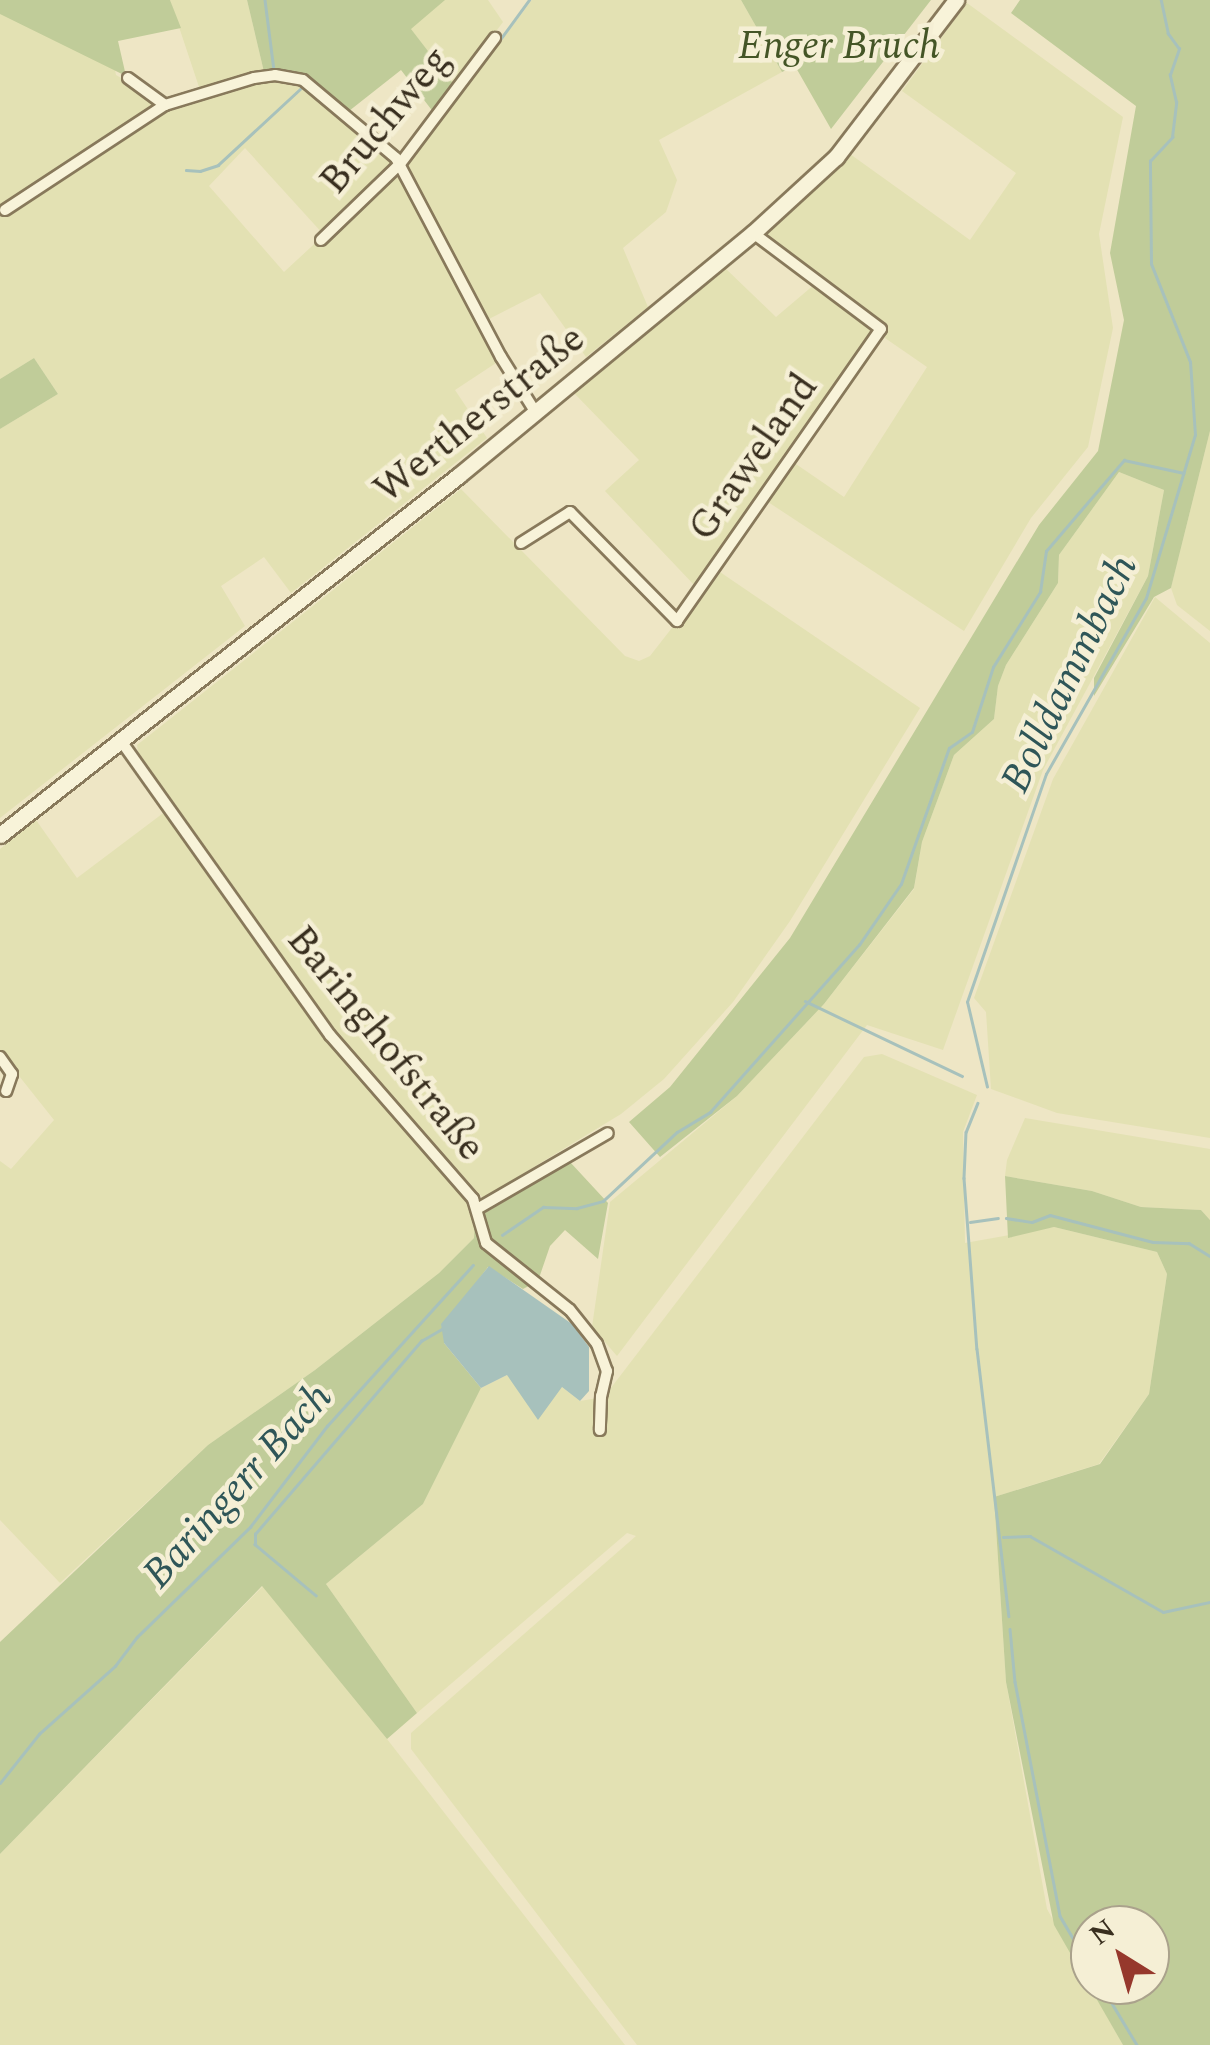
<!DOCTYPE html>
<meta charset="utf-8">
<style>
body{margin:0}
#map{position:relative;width:1210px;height:2045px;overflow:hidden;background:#eee6c5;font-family:Spectral,serif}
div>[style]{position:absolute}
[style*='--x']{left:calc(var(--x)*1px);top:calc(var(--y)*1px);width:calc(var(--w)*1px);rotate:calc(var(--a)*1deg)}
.farmland>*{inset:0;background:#e3e1b3}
.green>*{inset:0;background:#c0cc99}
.water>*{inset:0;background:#a7c1bc}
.stream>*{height:2.5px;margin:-1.25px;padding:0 1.25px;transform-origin:1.25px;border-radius:1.25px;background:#a7c1bc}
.roads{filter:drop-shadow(2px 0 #88795b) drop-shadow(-2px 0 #88795b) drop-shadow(0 2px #88795b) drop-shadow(0 -2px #88795b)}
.minor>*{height:10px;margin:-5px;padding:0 5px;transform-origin:5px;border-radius:5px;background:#f8f3d9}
.secondary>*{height:15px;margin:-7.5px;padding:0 7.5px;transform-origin:7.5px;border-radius:7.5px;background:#f8f3d9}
span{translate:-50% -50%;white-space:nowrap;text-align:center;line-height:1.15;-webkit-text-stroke:9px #f5efd5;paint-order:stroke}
.park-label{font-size:40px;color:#445526;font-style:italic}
.street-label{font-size:40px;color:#392f1f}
.water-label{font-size:42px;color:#2f5658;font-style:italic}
.north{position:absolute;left:1070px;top:1905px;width:100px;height:100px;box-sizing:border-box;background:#f5efd5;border:2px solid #aaa28c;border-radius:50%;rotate:323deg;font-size:28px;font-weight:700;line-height:40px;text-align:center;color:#392f1f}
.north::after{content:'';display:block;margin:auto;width:35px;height:45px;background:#96382c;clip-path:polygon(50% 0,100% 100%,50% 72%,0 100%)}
</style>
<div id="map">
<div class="farmland">
<div style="clip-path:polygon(evenodd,0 0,110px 43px,116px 75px,173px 108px,266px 81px,307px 88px,395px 163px,499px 361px,455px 390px,487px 438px,291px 593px,264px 557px,221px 586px,245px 626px,0 818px,0 429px,58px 394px,34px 358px,0 379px,0 0,245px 148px,324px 235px,284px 272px,209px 186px,245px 148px)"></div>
<div style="clip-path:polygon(170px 0,247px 0,264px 72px,199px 87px)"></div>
<div style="clip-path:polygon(444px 0,488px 0,503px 22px,455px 86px,410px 28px)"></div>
<div style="clip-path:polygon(532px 0,741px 0,782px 72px,659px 140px,677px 180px,666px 212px,623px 248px,648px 307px,586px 357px,540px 293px,487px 320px,407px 166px)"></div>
<div style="clip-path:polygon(967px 3px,1123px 117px,1099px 234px,1113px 328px,1088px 447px,1031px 518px,964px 631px,765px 500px,793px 462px,844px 497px,927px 367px,882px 336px,887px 327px,765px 236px,850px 154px,970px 240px,1016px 173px,902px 91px)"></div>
<div style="clip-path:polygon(724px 267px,776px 317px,815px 284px,870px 326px,873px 334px,696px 587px,605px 491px,639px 460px,574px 393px)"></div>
<div style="clip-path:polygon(1210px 431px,1210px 631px,1177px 605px,1171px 588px)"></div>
<div style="clip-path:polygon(1119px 472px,1164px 490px,1148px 576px,1043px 770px,943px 1050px,867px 1025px,617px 1356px,592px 1327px,610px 1202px,737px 1096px,824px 1004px,914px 889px,922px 842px,954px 755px,994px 719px,998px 686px,1006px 665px,1058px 583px,1059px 555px)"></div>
<div style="clip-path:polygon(461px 489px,625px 656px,639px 661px,650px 656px,717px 570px,920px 708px,790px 921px,733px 1002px,664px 1079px,621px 1114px,483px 1198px,334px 1031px,139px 759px,137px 745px)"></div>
<div style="clip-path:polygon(1155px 597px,1210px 643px,1210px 1138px,1057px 1113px,991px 1089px,986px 1012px,974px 998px,1053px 779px)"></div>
<div style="clip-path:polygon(166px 811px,326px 1037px,468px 1200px,475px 1219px,474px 1238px,439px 1273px,315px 1370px,208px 1445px,60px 1583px,0 1520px,0 1161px,11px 1169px,54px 1120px,0 1052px,0 849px,36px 820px,77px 878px)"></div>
<div style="clip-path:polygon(882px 1054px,977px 1095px,963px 1132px,965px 1243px,1054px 1227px,1157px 1252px,1167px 1274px,1149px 1394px,1099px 1464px,994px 1497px,1006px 1682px,1047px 1909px,1123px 2045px,637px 2045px,411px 1749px,411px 1733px,636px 1536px,627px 1533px,417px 1713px,326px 1584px,423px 1504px,481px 1388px,507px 1375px,562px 1387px,580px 1401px,604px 1397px,864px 1057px)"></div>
<div style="clip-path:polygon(1025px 1118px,1210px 1149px,1210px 1220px,1201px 1210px,1141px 1207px,1092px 1191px,1005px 1176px,1007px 1160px)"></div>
<div style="clip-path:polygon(263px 1586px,387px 1739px,625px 2045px,0 2045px,0 1854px)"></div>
</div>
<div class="green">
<div style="clip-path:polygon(0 0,170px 0,181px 28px,118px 41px,126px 76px,0 14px)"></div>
<div style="clip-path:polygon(247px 0,445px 0,411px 29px,455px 86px,434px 113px,401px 70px,349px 111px,306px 75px,264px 72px)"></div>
<div style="clip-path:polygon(741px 0,931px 0,831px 129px,795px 66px,782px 72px)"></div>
<div style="clip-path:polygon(1020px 0,1210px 0,1210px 431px,1171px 588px,1154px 597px,1094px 696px,1094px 678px,1148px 576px,1164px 490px,1119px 472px,1059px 555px,1058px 583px,1006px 665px,998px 686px,994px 719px,954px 755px,922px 842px,914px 888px,824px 1004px,737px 1096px,660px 1157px,629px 1122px,670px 1087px,790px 938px,1039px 525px,1098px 451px,1124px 320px,1110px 253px,1136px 106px,1011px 13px)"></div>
<div style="clip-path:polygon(34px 358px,58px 394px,0 429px,0 379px)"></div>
<div style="clip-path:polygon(570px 1162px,608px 1203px,598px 1259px,565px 1230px,550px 1246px,538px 1281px,523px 1289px,488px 1267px,467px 1295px,444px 1343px,481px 1388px,423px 1504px,326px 1584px,417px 1713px,387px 1739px,262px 1586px,0 1854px,0 1642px,208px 1445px,315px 1370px,439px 1273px,474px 1238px,475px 1219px)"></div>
<div style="clip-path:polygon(evenodd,1005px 1176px,1092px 1191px,1141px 1207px,1201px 1210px,1210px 1220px,1210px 2045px,1123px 2045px,1054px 1925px,1006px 1682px,994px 1497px,1100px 1464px,1149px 1394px,1167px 1274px,1157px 1252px,1054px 1227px,1008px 1238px,1005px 1176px,1090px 1925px,1150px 1925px,1150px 1985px,1090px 1985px,1090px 1925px)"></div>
</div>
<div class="water">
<div style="clip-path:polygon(489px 1266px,572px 1324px,589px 1347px,589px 1391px,580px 1401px,562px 1387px,538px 1420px,507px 1375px,481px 1388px,444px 1343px,441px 1324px)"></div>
</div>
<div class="stream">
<div style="--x:265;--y:0;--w:71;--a:82.7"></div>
<div style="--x:499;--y:41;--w:51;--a:-53.8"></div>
<div style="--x:186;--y:170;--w:14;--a:4"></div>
<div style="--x:200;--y:171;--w:19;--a:-18"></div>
<div style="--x:218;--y:165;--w:112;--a:-42.8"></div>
<div style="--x:805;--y:1001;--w:174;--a:25.5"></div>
<div style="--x:987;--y:1087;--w:87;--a:-103.2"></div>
<div style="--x:967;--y:1002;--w:241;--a:-70.9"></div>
<div style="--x:1046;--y:774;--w:202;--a:-60.4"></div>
<div style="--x:1146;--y:598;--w:170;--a:-73.3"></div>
<div style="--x:1195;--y:435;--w:73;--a:-93.9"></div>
<div style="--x:1190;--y:362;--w:105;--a:-111.7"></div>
<div style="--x:1151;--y:264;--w:103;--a:-90.6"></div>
<div style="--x:1150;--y:161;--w:33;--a:-47"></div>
<div style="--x:1172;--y:137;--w:35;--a:-83"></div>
<div style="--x:1176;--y:102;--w:28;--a:-103"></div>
<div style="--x:1170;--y:75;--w:28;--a:-71"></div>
<div style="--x:1179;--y:49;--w:19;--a:-126"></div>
<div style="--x:1168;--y:34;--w:35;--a:-102"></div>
<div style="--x:978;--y:1103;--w:31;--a:112"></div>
<div style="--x:966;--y:1132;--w:46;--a:92.5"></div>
<div style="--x:964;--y:1178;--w:171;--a:85.7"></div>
<div style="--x:977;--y:1349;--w:269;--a:83.2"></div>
<div style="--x:1006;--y:1218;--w:26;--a:9"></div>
<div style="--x:1032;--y:1222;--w:19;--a:-21"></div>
<div style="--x:1050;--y:1215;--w:106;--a:14.7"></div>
<div style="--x:1153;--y:1242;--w:36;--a:2"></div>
<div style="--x:1189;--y:1243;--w:25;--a:32"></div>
<div style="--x:970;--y:1222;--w:28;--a:-8"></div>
<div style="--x:502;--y:1235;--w:50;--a:-34.3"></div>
<div style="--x:543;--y:1207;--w:34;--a:2"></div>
<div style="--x:577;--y:1208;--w:27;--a:-15"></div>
<div style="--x:603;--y:1201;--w:101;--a:-43"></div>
<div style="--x:677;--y:1132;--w:39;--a:-31"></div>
<div style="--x:710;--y:1112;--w:224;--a:-48.3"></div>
<div style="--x:859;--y:945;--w:74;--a:-55.5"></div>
<div style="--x:901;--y:884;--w:144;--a:-70.6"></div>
<div style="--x:949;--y:748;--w:28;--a:-35"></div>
<div style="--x:972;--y:732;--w:68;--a:-72.1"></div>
<div style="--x:993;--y:667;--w:89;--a:-57.9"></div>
<div style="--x:1040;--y:592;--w:41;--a:-81.7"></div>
<div style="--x:1046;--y:551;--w:120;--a:-49.4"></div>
<div style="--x:1124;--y:460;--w:61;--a:12.2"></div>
<div style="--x:1003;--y:1537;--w:27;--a:-2"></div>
<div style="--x:1030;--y:1536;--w:153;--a:29.7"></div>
<div style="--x:1163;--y:1612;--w:48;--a:-12"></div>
<div style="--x:316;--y:1596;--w:80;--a:-140.1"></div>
<div style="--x:255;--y:1545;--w:11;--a:-90"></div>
<div style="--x:255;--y:1534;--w:255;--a:-49.3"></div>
<div style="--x:421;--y:1341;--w:24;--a:-30"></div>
<div style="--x:1010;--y:1629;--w:53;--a:84.6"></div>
<div style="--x:1015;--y:1682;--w:238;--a:79.1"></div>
<div style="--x:1060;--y:1916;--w:59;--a:59.5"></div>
<div style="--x:0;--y:1783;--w:63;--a:-51.5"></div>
<div style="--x:39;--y:1734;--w:102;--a:-41.8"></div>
<div style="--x:115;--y:1666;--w:36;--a:-53"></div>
<div style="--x:137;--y:1637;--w:158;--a:-44.2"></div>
<div style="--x:250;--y:1527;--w:127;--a:-52.7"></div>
<div style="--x:327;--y:1426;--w:217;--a:-47.8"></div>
<div style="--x:1101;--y:1985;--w:70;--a:59"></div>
</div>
<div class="roads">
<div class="minor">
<div style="--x:128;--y:78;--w:46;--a:36.1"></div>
<div style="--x:5;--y:210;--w:191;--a:-33.3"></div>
<div style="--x:165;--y:105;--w:93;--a:-16.9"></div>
<div style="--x:254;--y:78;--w:21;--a:-8"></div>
<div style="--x:275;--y:75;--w:28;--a:10"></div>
<div style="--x:303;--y:80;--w:121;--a:40"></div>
<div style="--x:396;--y:158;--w:225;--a:62.2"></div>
<div style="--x:501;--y:357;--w:66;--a:58"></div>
<div style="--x:321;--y:240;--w:110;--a:-43.9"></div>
<div style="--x:400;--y:164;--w:158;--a:-53"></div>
<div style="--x:521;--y:543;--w:58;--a:-32.3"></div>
<div style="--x:570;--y:512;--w:153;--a:45.5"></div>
<div style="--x:677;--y:621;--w:356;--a:-55.1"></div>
<div style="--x:881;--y:329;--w:160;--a:-143.1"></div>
<div style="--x:121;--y:741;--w:361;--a:54.6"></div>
<div style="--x:330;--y:1035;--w:218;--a:48.9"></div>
<div style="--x:473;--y:1199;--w:46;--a:73.5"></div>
<div style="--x:486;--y:1243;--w:107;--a:38.6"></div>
<div style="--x:570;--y:1310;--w:43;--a:51.5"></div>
<div style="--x:597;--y:1344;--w:29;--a:70"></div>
<div style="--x:607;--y:1371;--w:26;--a:103"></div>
<div style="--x:601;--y:1396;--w:34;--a:92"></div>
<div style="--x:0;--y:1057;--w:21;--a:55"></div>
<div style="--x:12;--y:1074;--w:18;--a:109"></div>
<div style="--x:477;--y:1209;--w:151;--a:-30.1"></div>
</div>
<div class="secondary">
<div style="--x:0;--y:835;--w:582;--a:-38.09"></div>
<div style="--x:458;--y:476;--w:382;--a:-39.5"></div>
<div style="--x:753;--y:233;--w:113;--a:-42.5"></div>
<div style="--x:836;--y:157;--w:198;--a:-52.6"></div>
</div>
</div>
<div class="park-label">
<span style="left:839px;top:47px">Enger Bruch</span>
</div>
<div class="street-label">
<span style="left:386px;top:121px;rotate:-50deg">Bruchweg</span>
<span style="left:480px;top:415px;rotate:-39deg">Wertherstraße</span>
<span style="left:754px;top:458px;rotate:-55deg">Graweland</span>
<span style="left:385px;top:1044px;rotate:51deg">Baringhofstraße</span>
</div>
<div class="water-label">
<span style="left:1070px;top:674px;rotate:-64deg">Bolldammbach</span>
<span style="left:238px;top:1486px;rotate:-48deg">Baringerr Bach</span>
</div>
<div class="north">N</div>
</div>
